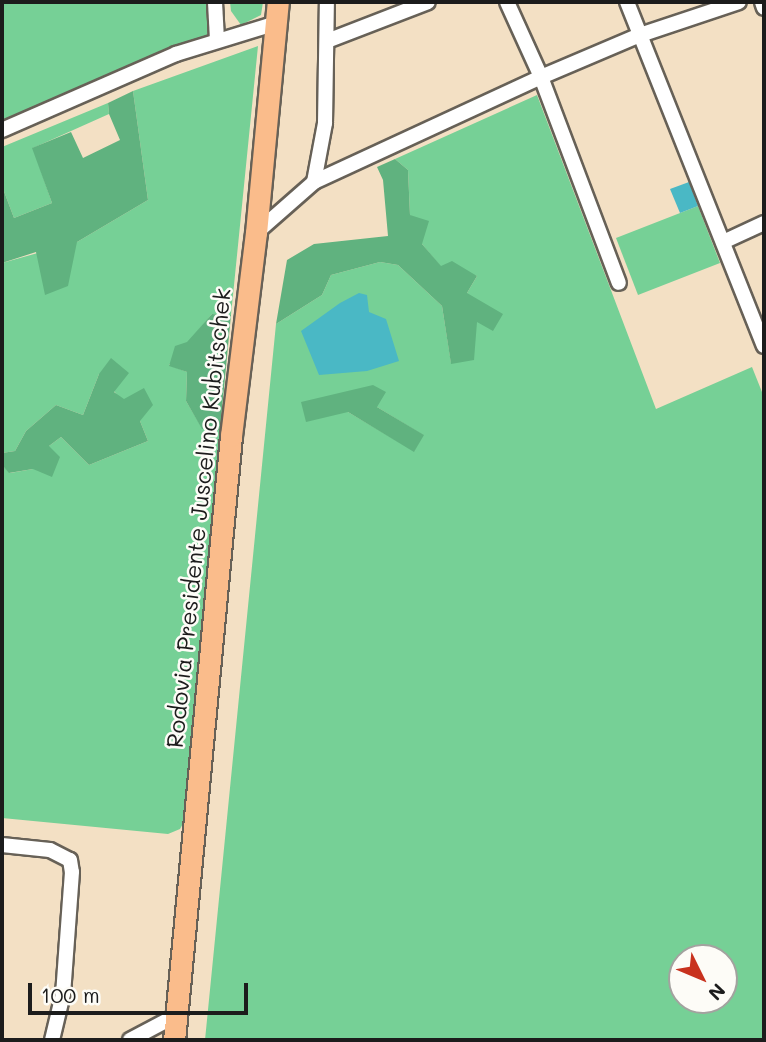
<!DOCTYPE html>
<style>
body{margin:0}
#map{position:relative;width:766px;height:1042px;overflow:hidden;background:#f3e0c4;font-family:Mali,sans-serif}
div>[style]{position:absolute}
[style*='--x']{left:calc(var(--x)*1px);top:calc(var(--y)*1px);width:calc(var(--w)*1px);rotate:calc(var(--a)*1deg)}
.green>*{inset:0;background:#76d096}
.forest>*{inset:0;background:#60b27f}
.water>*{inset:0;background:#4ab8c5}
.roads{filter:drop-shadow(2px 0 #676157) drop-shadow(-2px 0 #676157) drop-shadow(0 2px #676157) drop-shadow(0 -2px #676157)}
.minor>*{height:14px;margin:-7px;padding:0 7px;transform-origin:7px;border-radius:7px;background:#fff}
.highway>*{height:21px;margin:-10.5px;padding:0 10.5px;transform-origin:10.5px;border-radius:10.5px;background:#fabc8b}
span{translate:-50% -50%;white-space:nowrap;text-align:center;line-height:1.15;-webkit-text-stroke:5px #fdfcf7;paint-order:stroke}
.street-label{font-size:23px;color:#1c1c1c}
.frame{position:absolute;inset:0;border:4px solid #1c1c1c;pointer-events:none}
.north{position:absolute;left:668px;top:944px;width:70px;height:70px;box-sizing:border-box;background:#fdfcf7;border:2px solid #a3a29f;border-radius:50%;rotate:133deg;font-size:19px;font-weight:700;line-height:28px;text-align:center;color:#1c1c1c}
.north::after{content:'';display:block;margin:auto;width:24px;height:32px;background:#c8321e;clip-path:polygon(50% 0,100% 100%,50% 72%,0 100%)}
.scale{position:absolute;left:28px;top:983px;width:220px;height:32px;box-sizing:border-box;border:4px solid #1c1c1c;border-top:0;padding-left:9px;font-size:21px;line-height:24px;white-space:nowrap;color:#1c1c1c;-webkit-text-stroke:5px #fdfcf7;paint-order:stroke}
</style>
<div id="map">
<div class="green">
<div style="clip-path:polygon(2px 2px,206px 2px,208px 38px,2px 127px)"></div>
<div style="clip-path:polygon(230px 2px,263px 2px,261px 15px,241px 25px,231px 11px)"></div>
<div style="clip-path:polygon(258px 46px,231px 315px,212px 314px,169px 365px,187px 372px,186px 401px,202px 428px,220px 430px,186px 818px,180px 829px,168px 834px,2px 818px,2px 465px,10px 473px,33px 469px,49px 446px,61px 437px,89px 465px,148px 441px,140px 421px,99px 374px,83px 415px,56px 405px,26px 431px,15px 451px,2px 453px,2px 263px,77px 242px,148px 200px,133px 91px)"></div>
<div style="clip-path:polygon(evenodd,537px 95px,656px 409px,752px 367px,764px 397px,764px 1040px,205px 1040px,276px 324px,322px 295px,331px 275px,380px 262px,398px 265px,442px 306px,451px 363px,474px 359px,467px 293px,477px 276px,441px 267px,422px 244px,410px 215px,408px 170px,395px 159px,537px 95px,377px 407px,423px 435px,414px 451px,348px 412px,377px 407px,537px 95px,682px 958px,724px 958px,724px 1000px,682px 1000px,682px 958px)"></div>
<div style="clip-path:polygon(108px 103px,109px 114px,33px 148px,52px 203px,14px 218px,2px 186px,2px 147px)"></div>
<div style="clip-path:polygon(698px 206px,720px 263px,638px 295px,616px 238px)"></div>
</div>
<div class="forest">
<div style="clip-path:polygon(133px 91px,148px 200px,77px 242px,68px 286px,45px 295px,36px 252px,2px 263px,2px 186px,14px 218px,52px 203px,32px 148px,71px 132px,83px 158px,120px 140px,109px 114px,108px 103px)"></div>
<div style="clip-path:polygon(395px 159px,408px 170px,410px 215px,429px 221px,422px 244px,441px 266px,452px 261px,477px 276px,467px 293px,503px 314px,493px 331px,477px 322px,474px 360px,451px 364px,442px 306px,398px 265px,380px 262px,331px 275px,322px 295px,276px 324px,287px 260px,314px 244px,388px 236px,383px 180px,377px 167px)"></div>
<div style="clip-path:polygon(212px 314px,231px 315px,220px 430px,202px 429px,186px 401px,187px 372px,169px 366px,175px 346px,187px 342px)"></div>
<div style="clip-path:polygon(111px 358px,129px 373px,114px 392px,124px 399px,144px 388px,153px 405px,140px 421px,148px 441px,89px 465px,61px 437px,49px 446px,60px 457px,52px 477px,33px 469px,9px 473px,2px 465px,2px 453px,15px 451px,26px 431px,56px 405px,83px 415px,99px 374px)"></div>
<div style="clip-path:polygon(373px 385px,386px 392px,377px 407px,424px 435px,414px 452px,348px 412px,306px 422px,301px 402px)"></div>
</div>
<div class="water">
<div style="clip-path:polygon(689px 182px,698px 206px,680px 213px,670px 189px)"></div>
<div style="clip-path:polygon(359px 293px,367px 295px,369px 312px,386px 319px,399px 361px,367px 371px,319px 375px,301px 331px,340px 303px)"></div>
</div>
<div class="roads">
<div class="minor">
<div style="--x:215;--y:2;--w:38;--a:87"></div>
<div style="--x:507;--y:2;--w:82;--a:65.6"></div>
<div style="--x:541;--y:77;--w:220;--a:69.3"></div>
<div style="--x:627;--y:2;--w:370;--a:68.3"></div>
<div style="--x:762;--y:2;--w:6;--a:72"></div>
<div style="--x:327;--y:41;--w:108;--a:-21.1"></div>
<div style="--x:2;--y:130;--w:190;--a:-23.6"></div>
<div style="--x:176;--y:54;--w:106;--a:-17.1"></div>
<div style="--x:314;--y:182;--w:250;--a:-24.8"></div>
<div style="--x:541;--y:77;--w:108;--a:-23"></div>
<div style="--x:640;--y:35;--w:104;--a:-18.4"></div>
<div style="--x:256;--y:233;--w:77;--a:-41.3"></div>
<div style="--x:314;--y:182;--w:60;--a:-79.4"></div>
<div style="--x:325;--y:123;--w:121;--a:-89.1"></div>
<div style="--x:723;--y:242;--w:45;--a:-24.9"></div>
<div style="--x:2;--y:845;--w:48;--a:5.9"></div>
<div style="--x:50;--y:850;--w:22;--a:27"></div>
<div style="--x:70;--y:860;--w:12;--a:81"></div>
<div style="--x:72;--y:872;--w:122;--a:94.2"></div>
<div style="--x:63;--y:994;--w:47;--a:103.4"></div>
<div style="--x:130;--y:1040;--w:53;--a:-28"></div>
</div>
<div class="highway">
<div style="--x:174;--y:1040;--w:607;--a:-84.61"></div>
<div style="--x:231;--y:436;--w:205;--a:-83"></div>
<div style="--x:256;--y:233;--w:232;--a:-84.6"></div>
</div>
</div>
<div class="street-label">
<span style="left:198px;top:518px;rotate:-84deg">Rodovia Presidente Juscelino Kubitschek</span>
</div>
<div class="frame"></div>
<div class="north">N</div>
<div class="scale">100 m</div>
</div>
